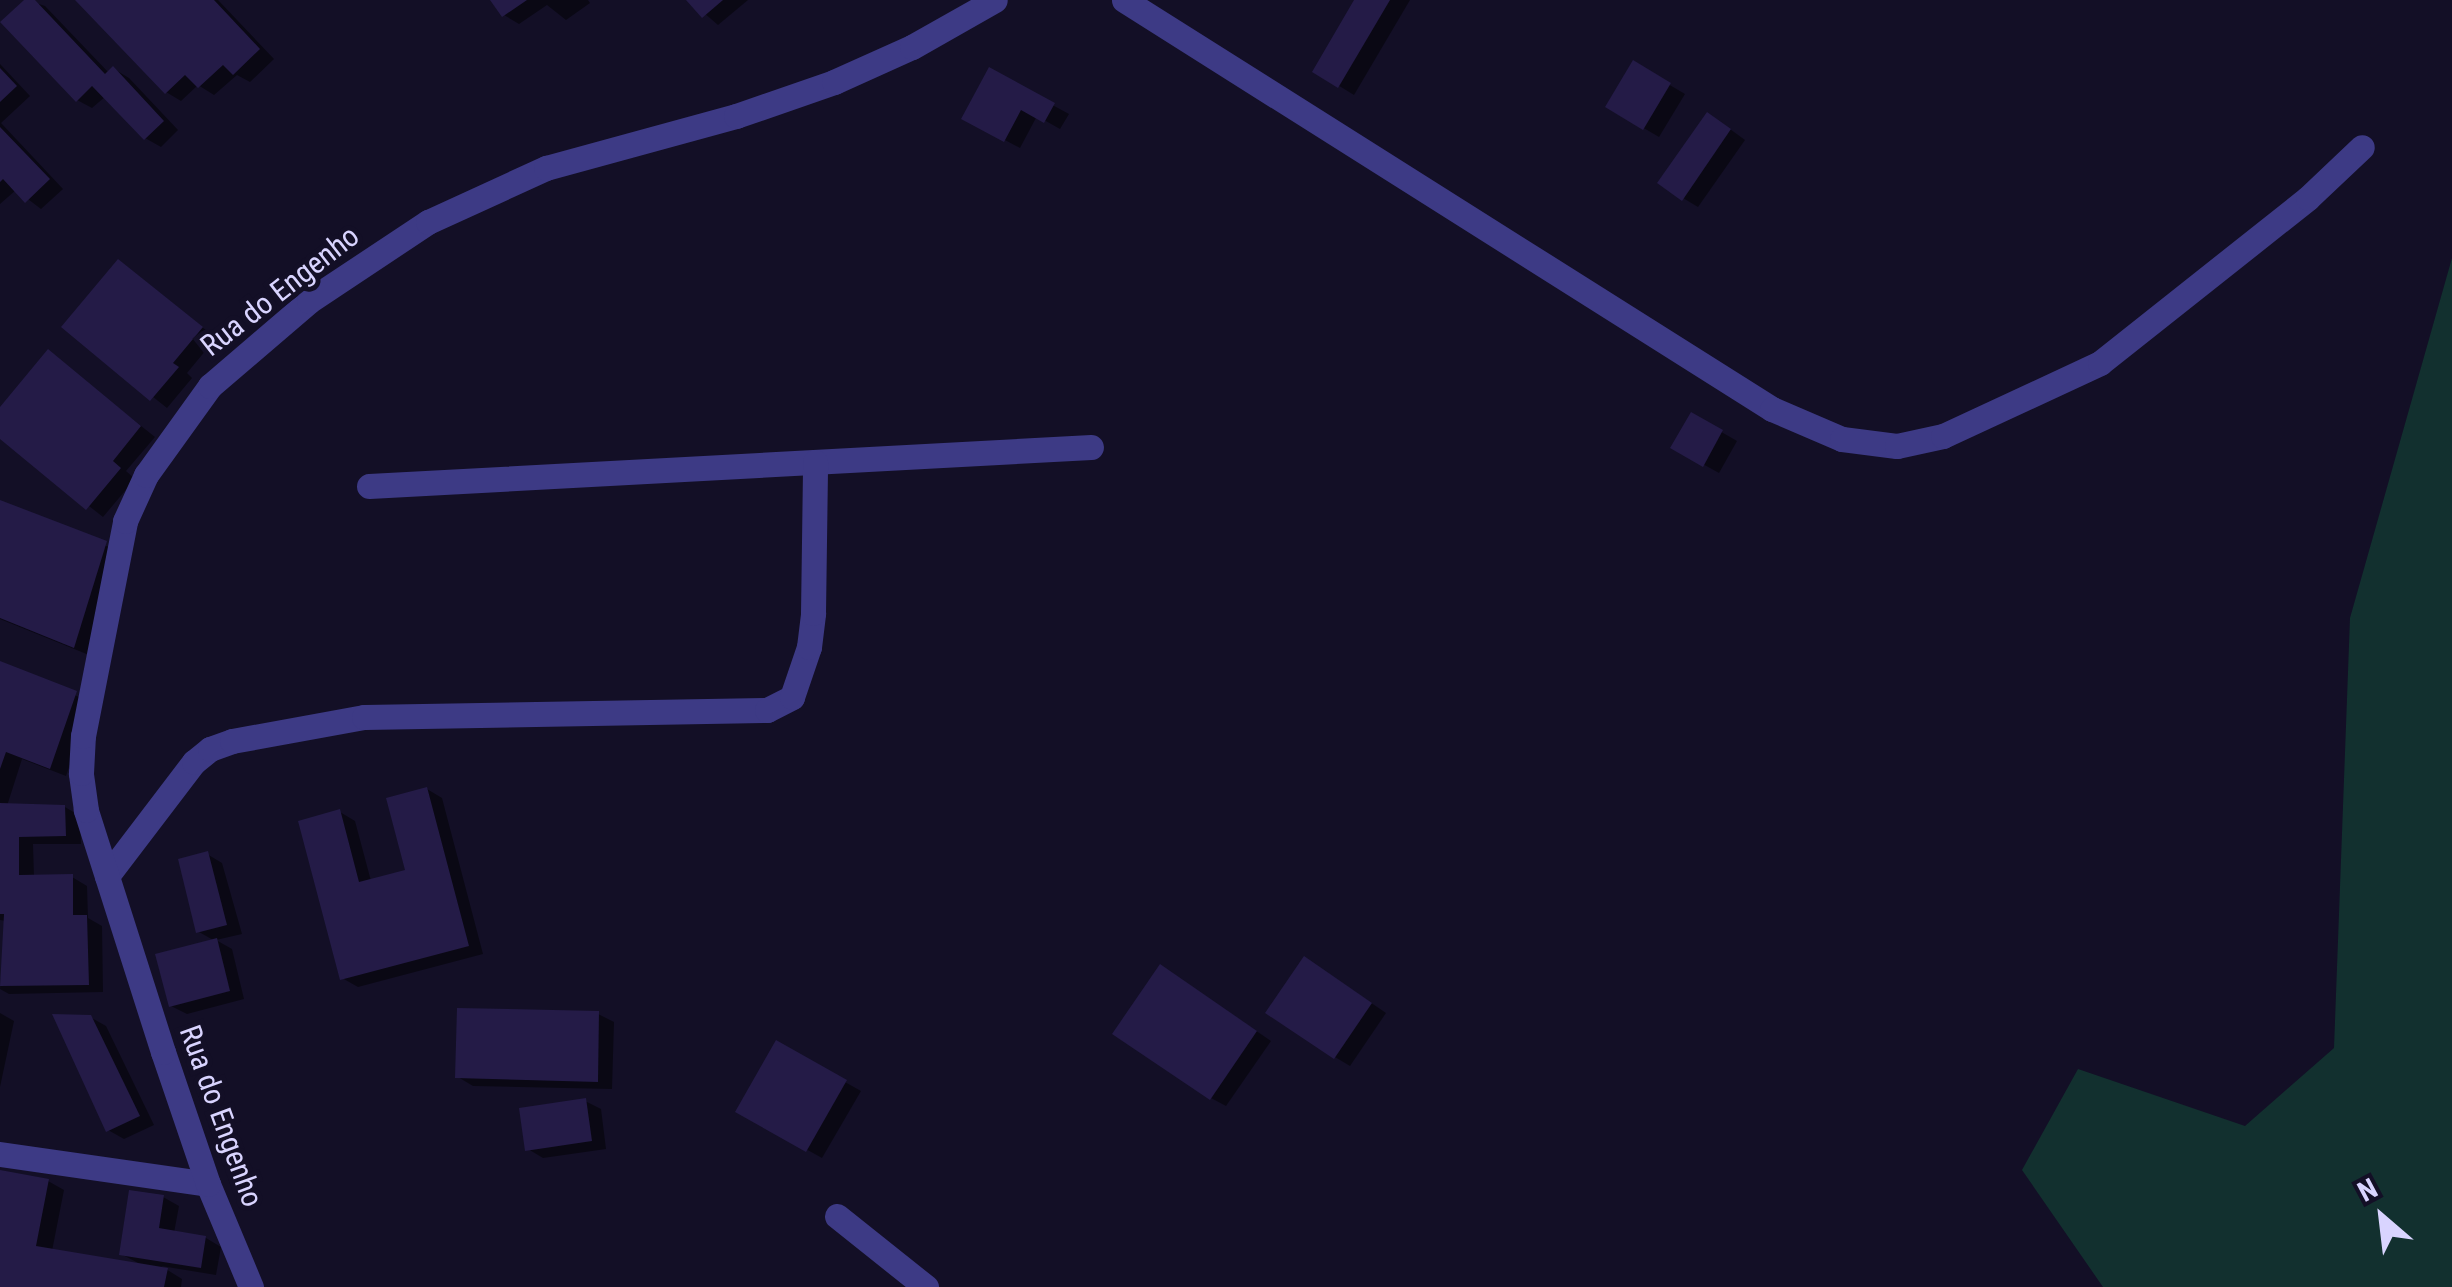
<!DOCTYPE html>
<style>
body{margin:0}
#map{position:relative;width:2452px;height:1287px;overflow:hidden;background:#130f26;font-family:"Roboto Condensed",sans-serif}
div>[style]{position:absolute}
[style*='--x']{left:calc(var(--x)*1px);top:calc(var(--y)*1px);width:calc(var(--w)*1px);rotate:calc(var(--a)*1deg)}
.green>*{inset:0;background:#12302f}
.shadow>*{inset:0;background:#0007}
.building>*{inset:0;background:#241b47}
.lane>*{height:25px;margin:-12.5px;padding:0 12.5px;transform-origin:12.5px;border-radius:12.5px;background:#3d3a85}
.street>*{height:25px;margin:-12.5px;padding:0 12.5px;transform-origin:12.5px;border-radius:12.5px;background:#3d3a85}
span{translate:-50% -50%;white-space:nowrap;text-align:center;line-height:1.15;-webkit-text-stroke:10px #130f26;paint-order:stroke}
.street-label{font-size:30px;color:#d9d4ff}
.north{position:absolute;left:2332px;top:1167px;width:100px;height:100px;-webkit-text-stroke:8px #130f26;paint-order:stroke;rotate:332deg;font-size:28px;font-weight:700;line-height:40px;text-align:center;color:#d9d4ff}
.north::after{content:'';display:block;margin:auto;width:35px;height:45px;background:#d9d4ff;clip-path:polygon(50% 0,100% 100%,50% 72%,0 100%)}
</style>
<div id="map">
<div class="green">
<div style="clip-path:polygon(2452px 258px,2452px 1287px,2103px 1287px,2022px 1170px,2078px 1069px,2245px 1126px,2334px 1048px,2350px 618px)"></div>
</div>
<div class="shadow">
<div style="clip-path:polygon(27px 0,45px 6px,109px 73px,114px 69px,129px 78px,178px 130px,161px 147px,145px 138px,106px 96px,92px 108px,77px 100px)"></div>
<div style="clip-path:polygon(79px 0,218px 0,274px 59px,250px 82px,237px 75px,214px 95px,198px 85px,181px 101px,166px 92px)"></div>
<div style="clip-path:polygon(494px 0,588px 0,590px 3px,566px 20px,547px 5px,519px 24px,504px 15px)"></div>
<div style="clip-path:polygon(689px 0,748px 0,718px 25px)"></div>
<div style="clip-path:polygon(1357px 0,1410px 0,1354px 95px,1315px 71px)"></div>
<div style="clip-path:polygon(0 64px,30px 96px,1px 123px,63px 189px,41px 209px,16px 190px,0 204px)"></div>
<div style="clip-path:polygon(1634px 64px,1685px 94px,1659px 137px,1608px 107px)"></div>
<div style="clip-path:polygon(990px 71px,1069px 114px,1060px 129px,1037px 116px,1020px 148px,964px 118px)"></div>
<div style="clip-path:polygon(1723px 124px,1745px 140px,1698px 207px,1683px 198px)"></div>
<div style="clip-path:polygon(119px 262px,216px 338px,187px 373px,192px 378px,167px 408px,65px 327px)"></div>
<div style="clip-path:polygon(48px 352px,155px 437px,126px 471px,135px 479px,103px 517px,0 436px,0 410px)"></div>
<div style="clip-path:polygon(1692px 415px,1737px 441px,1719px 473px,1674px 448px)"></div>
<div style="clip-path:polygon(0 503px,121px 552px,89px 655px,0 619px)"></div>
<div style="clip-path:polygon(0 664px,91px 702px,66px 776px,22px 759px,7px 806px,65px 807px,80px 816px,81px 844px,33px 844px,34px 877px,72px 877px,87px 886px,88px 918px,102px 926px,103px 992px,9px 994px,0 989px,6px 921px,0 920px)"></div>
<div style="clip-path:polygon(427px 789px,442px 798px,483px 954px,358px 987px,342px 978px,340px 812px,355px 821px,371px 881px,408px 872px)"></div>
<div style="clip-path:polygon(207px 854px,222px 863px,242px 934px,216px 940px,232px 949px,244px 999px,187px 1014px,171px 1006px,215px 941px,199px 932px)"></div>
<div style="clip-path:polygon(1320px 968px,1386px 1013px,1350px 1066px,1335px 1057px)"></div>
<div style="clip-path:polygon(1176px 976px,1271px 1041px,1226px 1106px,1211px 1098px)"></div>
<div style="clip-path:polygon(0 1013px,14px 1021px,0 1087px)"></div>
<div style="clip-path:polygon(598px 1014px,614px 1022px,612px 1089px,473px 1086px,458px 1077px)"></div>
<div style="clip-path:polygon(90px 1017px,106px 1026px,154px 1125px,124px 1139px,108px 1130px)"></div>
<div style="clip-path:polygon(777px 1044px,861px 1091px,822px 1158px,738px 1111px)"></div>
<div style="clip-path:polygon(585px 1101px,601px 1109px,606px 1149px,543px 1158px,528px 1149px)"></div>
<div style="clip-path:polygon(0 1173px,48px 1181px,64px 1190px,52px 1251px,142px 1265px,121px 1254px,163px 1197px,179px 1206px,174px 1233px,206px 1238px,221px 1247px,216px 1275px,161px 1266px,182px 1279px,181px 1287px,0 1287px)"></div>
</div>
<div class="building">
<div style="clip-path:polygon(24px 0,35px 0,105px 74px,113px 66px,164px 121px,144px 140px,92px 86px,76px 102px,0 22px)"></div>
<div style="clip-path:polygon(75px 0,214px 0,260px 49px,233px 75px,223px 65px,198px 88px,185px 75px,165px 94px)"></div>
<div style="clip-path:polygon(490px 0,527px 0,502px 17px)"></div>
<div style="clip-path:polygon(686px 0,723px 0,702px 18px)"></div>
<div style="clip-path:polygon(1354px 0,1390px 0,1338px 88px,1312px 72px)"></div>
<div style="clip-path:polygon(1633px 60px,1671px 83px,1643px 130px,1605px 107px)"></div>
<div style="clip-path:polygon(989px 67px,1055px 103px,1044px 123px,1021px 110px,1004px 142px,961px 119px)"></div>
<div style="clip-path:polygon(0 68px,17px 86px,0 102px)"></div>
<div style="clip-path:polygon(1707px 112px,1731px 129px,1682px 201px,1657px 183px)"></div>
<div style="clip-path:polygon(0 127px,50px 179px,25px 203px,3px 179px,0 182px)"></div>
<div style="clip-path:polygon(118px 259px,203px 327px,173px 363px,179px 367px,150px 401px,61px 327px)"></div>
<div style="clip-path:polygon(48px 349px,141px 426px,113px 461px,121px 468px,86px 510px,0 439px,0 407px)"></div>
<div style="clip-path:polygon(1691px 412px,1723px 430px,1703px 467px,1670px 448px)"></div>
<div style="clip-path:polygon(0 500px,107px 541px,74px 648px,0 618px)"></div>
<div style="clip-path:polygon(0 661px,77px 691px,50px 769px,6px 752px,0 769px)"></div>
<div style="clip-path:polygon(427px 787px,469px 946px,340px 980px,298px 821px,340px 809px,359px 882px,405px 870px,386px 798px)"></div>
<div style="clip-path:polygon(0 803px,65px 805px,66px 836px,19px 837px,19px 875px,73px 874px,73px 915px,87px 915px,89px 985px,0 986px,4px 914px,0 914px)"></div>
<div style="clip-path:polygon(208px 851px,227px 925px,196px 933px,178px 859px)"></div>
<div style="clip-path:polygon(217px 938px,230px 991px,169px 1007px,155px 954px)"></div>
<div style="clip-path:polygon(1304px 956px,1372px 1003px,1334px 1059px,1265px 1013px)"></div>
<div style="clip-path:polygon(1160px 964px,1257px 1031px,1210px 1100px,1112px 1034px)"></div>
<div style="clip-path:polygon(457px 1008px,599px 1011px,598px 1082px,455px 1078px)"></div>
<div style="clip-path:polygon(52px 1014px,91px 1015px,140px 1116px,106px 1132px)"></div>
<div style="clip-path:polygon(776px 1040px,847px 1080px,806px 1152px,735px 1112px)"></div>
<div style="clip-path:polygon(586px 1098px,592px 1141px,525px 1151px,519px 1108px)"></div>
<div style="clip-path:polygon(0 1170px,49px 1179px,36px 1246px,168px 1268px,164px 1287px,0 1287px)"></div>
<div style="clip-path:polygon(129px 1190px,164px 1195px,159px 1228px,206px 1236px,201px 1268px,119px 1255px)"></div>
</div>
<div class="lane">
<div style="--x:369;--y:486;--w:723;--a:-3.09"></div>
<div style="--x:107;--y:876;--w:143;--a:-52.7"></div>
<div style="--x:194;--y:762;--w:21;--a:-39"></div>
<div style="--x:210;--y:749;--w:23;--a:-20"></div>
<div style="--x:232;--y:741;--w:134;--a:-10.3"></div>
<div style="--x:364;--y:717;--w:403;--a:-1"></div>
<div style="--x:767;--y:710;--w:28;--a:-27"></div>
<div style="--x:792;--y:697;--w:53;--a:-71.2"></div>
<div style="--x:809;--y:647;--w:34;--a:-83"></div>
<div style="--x:813;--y:613;--w:151;--a:-89.2"></div>
</div>
<div class="street">
<div style="--x:1124;--y:0;--w:766;--a:32.26"></div>
<div style="--x:1772;--y:409;--w:76;--a:23.2"></div>
<div style="--x:1842;--y:439;--w:55;--a:7.3"></div>
<div style="--x:1897;--y:446;--w:47;--a:-12.3"></div>
<div style="--x:1943;--y:436;--w:173;--a:-24.9"></div>
<div style="--x:2100;--y:363;--w:265;--a:-38.4"></div>
<div style="--x:2308;--y:198;--w:74;--a:-43.4"></div>
<div style="--x:0;--y:1154;--w:210;--a:8.2"></div>
<div style="--x:837;--y:1216;--w:114;--a:38.6"></div>
<div style="--x:251;--y:1287;--w:112;--a:-112.7"></div>
<div style="--x:208;--y:1184;--w:139;--a:-108.8"></div>
<div style="--x:163;--y:1052;--w:254;--a:-107.7"></div>
<div style="--x:86;--y:810;--w:37;--a:-98"></div>
<div style="--x:81;--y:773;--w:37;--a:-87"></div>
<div style="--x:83;--y:736;--w:219;--a:-78.9"></div>
<div style="--x:125;--y:521;--w:51;--a:-65.5"></div>
<div style="--x:146;--y:475;--w:110;--a:-54.3"></div>
<div style="--x:210;--y:386;--w:130;--a:-40.6"></div>
<div style="--x:309;--y:301;--w:143;--a:-33.6"></div>
<div style="--x:428;--y:222;--w:130;--a:-24.6"></div>
<div style="--x:546;--y:168;--w:197;--a:-15.3"></div>
<div style="--x:736;--y:116;--w:104;--a:-19.1"></div>
<div style="--x:834;--y:82;--w:85;--a:-24.2"></div>
<div style="--x:912;--y:47;--w:95;--a:-29.5"></div>
</div>
<div class="street-label">
<span style="left:280px;top:291px;rotate:-38deg">Rua do Engenho</span>
<span style="left:221px;top:1116px;rotate:70deg">Rua do Engenho</span>
</div>
<div class="north">N</div>
</div>
